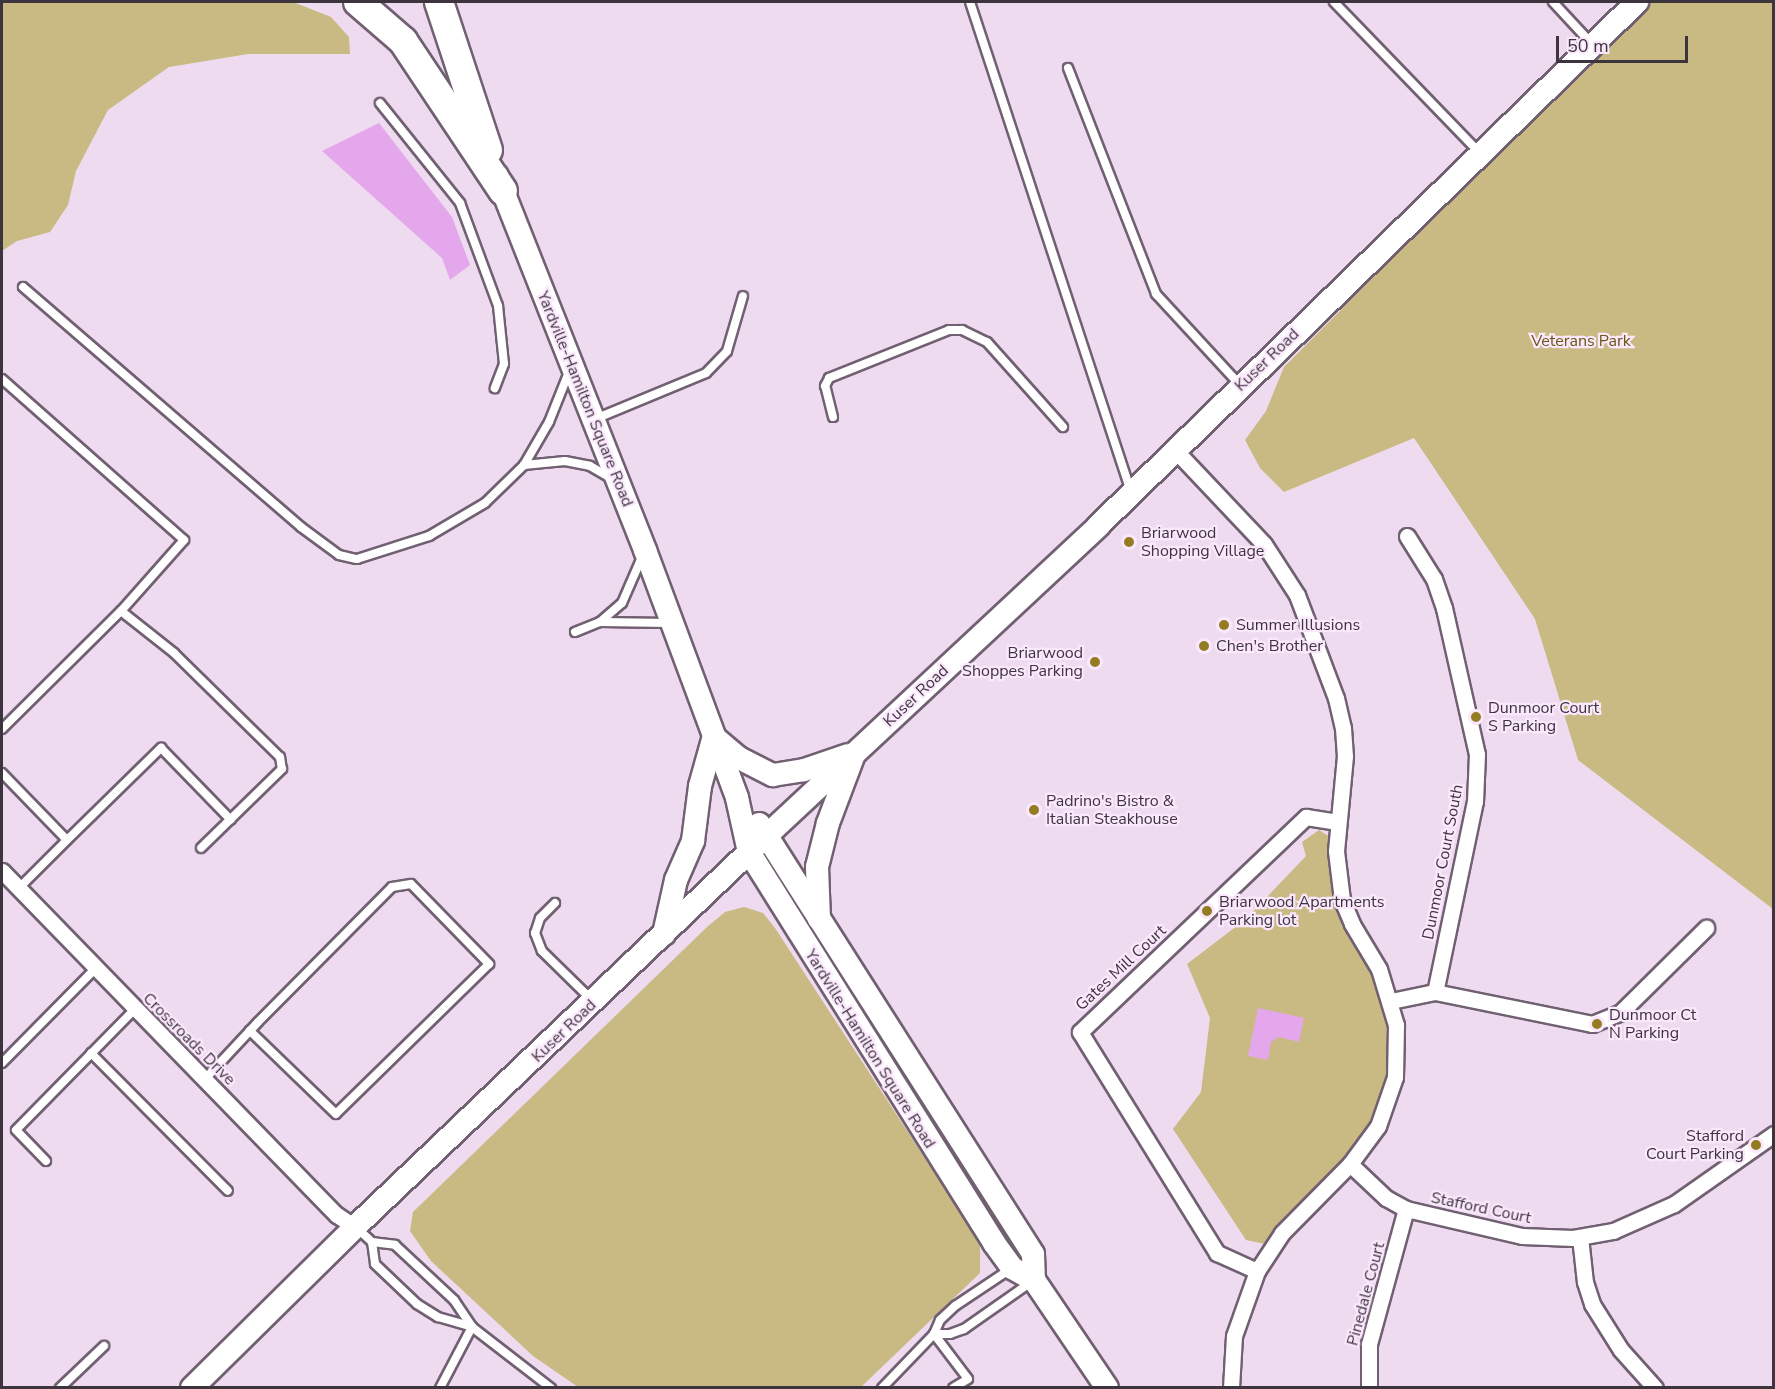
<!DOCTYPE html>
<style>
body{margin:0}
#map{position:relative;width:1775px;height:1389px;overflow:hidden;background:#eedbf0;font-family:"Nunito Sans",sans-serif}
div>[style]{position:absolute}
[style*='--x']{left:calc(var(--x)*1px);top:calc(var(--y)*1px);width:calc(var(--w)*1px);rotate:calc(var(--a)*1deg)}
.green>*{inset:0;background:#c9b983}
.water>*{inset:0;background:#e5a7eb}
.roads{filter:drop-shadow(2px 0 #716072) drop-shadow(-2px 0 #716072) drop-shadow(0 2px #716072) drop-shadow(0 -2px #716072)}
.lane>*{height:8px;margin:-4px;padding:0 4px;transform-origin:4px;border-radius:4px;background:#fff}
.street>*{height:15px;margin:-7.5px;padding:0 7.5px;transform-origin:7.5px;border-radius:7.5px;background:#fff}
.secondary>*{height:22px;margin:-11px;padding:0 11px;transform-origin:11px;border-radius:11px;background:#fff}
.highway>*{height:28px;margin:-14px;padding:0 14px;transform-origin:14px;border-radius:14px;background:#fff}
.dots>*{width:16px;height:16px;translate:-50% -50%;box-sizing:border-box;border:3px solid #fbe8fd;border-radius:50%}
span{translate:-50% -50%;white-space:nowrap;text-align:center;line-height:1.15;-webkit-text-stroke:4.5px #fbe8fd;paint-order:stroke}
.park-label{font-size:16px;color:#685610}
.street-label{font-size:16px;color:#3d353d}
.poi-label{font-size:16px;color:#3d353d}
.left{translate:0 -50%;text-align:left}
.right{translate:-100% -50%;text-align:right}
.frame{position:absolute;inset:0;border:3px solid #3d353d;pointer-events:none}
.scale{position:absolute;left:1556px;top:36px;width:132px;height:27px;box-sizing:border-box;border:3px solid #3d353d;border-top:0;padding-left:8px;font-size:18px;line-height:21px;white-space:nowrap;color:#3d353d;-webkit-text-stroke:4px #fbe8fd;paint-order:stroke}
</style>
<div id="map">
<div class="green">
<div style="clip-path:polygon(2px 2px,293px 2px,331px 17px,349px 37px,350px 54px,248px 54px,169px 67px,108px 110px,76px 171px,68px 205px,50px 232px,17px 241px,2px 251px)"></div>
<div style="clip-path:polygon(1647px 2px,1773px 2px,1773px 909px,1578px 760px,1535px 619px,1414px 438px,1284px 492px,1260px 468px,1245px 440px,1266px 411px,1284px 367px)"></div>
<div style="clip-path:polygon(1319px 830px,1330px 837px,1332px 885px,1343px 922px,1385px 996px,1394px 1056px,1372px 1126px,1341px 1165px,1282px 1220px,1265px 1244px,1246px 1240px,1173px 1129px,1201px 1092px,1210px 1018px,1187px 964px,1246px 919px,1306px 856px,1302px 842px)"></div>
<div style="clip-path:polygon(744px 907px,763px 913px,775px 928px,958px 1209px,980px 1244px,980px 1273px,861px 1387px,578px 1387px,533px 1356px,431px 1261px,410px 1231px,413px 1212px,707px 927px,725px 912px)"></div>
</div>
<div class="water">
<div style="clip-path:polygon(379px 123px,452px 217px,470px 265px,450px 280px,442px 258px,322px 151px)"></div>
<div style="clip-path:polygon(1258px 1008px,1304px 1018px,1299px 1042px,1279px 1037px,1271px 1042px,1268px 1060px,1248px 1056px)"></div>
</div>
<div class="roads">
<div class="lane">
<div style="--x:970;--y:2;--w:513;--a:71.81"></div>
<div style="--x:1334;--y:2;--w:209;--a:46"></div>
<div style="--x:1553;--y:2;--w:56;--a:47.2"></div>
<div style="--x:1068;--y:68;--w:243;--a:68.7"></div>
<div style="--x:1156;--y:294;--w:124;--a:47.3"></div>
<div style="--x:380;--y:103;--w:128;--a:51.3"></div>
<div style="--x:460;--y:203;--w:110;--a:69.7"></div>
<div style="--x:498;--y:306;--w:58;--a:84.1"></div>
<div style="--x:504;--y:364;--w:26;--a:111"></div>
<div style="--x:23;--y:287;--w:367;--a:40.8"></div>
<div style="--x:301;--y:527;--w:47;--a:36.4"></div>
<div style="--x:339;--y:555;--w:18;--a:13"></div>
<div style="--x:357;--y:559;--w:76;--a:-17.7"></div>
<div style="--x:429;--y:536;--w:65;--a:-30.5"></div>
<div style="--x:485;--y:503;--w:54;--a:-44.3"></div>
<div style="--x:569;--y:372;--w:54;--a:111.8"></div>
<div style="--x:549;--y:422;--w:50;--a:120.2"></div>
<div style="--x:524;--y:465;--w:41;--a:-5.6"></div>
<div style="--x:565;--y:461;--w:25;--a:11"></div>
<div style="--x:590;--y:466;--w:22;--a:30"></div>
<div style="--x:2;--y:379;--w:243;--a:41.5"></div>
<div style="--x:184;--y:540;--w:95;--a:131.6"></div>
<div style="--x:833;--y:417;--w:32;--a:-104"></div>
<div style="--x:825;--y:386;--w:9;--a:-63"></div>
<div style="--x:829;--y:378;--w:129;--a:-21.8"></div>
<div style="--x:949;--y:330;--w:13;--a:0"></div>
<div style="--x:962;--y:330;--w:28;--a:26"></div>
<div style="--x:987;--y:342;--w:114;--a:48.2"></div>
<div style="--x:595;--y:419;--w:120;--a:-22.5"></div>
<div style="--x:706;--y:373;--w:30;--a:-46"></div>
<div style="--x:727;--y:351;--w:57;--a:-73.8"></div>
<div style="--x:600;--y:622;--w:70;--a:0.8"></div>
<div style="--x:575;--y:632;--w:27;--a:-22"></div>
<div style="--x:600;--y:622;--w:29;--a:-41"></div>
<div style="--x:622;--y:603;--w:50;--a:-66.5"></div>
<div style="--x:2;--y:729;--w:168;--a:-44.8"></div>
<div style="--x:121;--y:611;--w:68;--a:38.4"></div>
<div style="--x:174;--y:653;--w:148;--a:44.5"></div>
<div style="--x:280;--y:757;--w:12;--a:81"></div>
<div style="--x:282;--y:769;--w:113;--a:135.7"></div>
<div style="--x:2;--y:773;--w:93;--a:45.9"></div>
<div style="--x:67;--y:840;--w:69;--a:135"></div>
<div style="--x:67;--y:840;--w:132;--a:-44.4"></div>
<div style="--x:161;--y:748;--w:100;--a:45.8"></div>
<div style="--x:555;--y:903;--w:21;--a:135"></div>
<div style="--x:540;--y:918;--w:16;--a:108"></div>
<div style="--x:535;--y:933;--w:19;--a:69"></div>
<div style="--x:542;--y:951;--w:69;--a:44.4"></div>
<div style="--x:91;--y:1053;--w:194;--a:45.2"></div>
<div style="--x:2;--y:1063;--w:132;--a:-45.3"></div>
<div style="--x:204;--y:1080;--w:79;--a:-47"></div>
<div style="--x:258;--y:1022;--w:190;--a:-45.2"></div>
<div style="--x:392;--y:887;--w:19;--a:-9"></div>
<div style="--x:411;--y:884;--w:112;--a:45.7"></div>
<div style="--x:489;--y:964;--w:214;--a:135.6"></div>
<div style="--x:336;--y:1114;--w:120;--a:-136"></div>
<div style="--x:46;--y:1161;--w:43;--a:-134.1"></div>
<div style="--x:16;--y:1130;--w:170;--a:-45.5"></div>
<div style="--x:357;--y:1228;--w:21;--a:43"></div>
<div style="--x:372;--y:1242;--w:23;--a:7"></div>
<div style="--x:395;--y:1245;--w:81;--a:43"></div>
<div style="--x:454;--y:1300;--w:32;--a:56"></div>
<div style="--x:472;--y:1327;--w:100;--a:37.7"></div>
<div style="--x:372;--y:1242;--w:22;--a:82"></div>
<div style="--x:375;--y:1264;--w:58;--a:43.6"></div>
<div style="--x:417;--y:1304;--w:25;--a:32"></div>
<div style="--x:438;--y:1317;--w:35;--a:16"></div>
<div style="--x:934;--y:1334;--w:16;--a:0"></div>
<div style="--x:950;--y:1334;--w:15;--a:-20"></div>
<div style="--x:964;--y:1329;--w:82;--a:-35"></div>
<div style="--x:934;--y:1334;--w:56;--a:52.9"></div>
<div style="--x:968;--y:1379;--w:17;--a:149"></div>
<div style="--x:60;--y:1388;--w:61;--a:-43.7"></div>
<div style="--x:440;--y:1388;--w:69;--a:-62.3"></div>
<div style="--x:882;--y:1388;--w:75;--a:-46.1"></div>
<div style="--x:934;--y:1334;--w:15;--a:-67"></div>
<div style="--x:940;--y:1320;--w:21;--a:-43"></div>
<div style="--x:955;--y:1306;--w:65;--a:-33.7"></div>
</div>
<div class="street">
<div style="--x:1175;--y:450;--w:129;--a:46.6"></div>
<div style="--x:1264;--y:544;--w:61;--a:57.1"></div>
<div style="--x:1297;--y:595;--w:110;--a:69.3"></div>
<div style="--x:1336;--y:698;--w:31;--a:77"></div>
<div style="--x:1343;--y:728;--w:28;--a:86"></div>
<div style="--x:1345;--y:756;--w:95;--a:95.4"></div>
<div style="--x:1336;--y:851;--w:49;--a:83"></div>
<div style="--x:1342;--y:900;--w:26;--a:67"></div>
<div style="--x:1352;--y:924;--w:52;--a:59"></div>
<div style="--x:1379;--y:969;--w:59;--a:73.1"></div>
<div style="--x:1396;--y:1025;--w:52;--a:91.1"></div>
<div style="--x:1395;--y:1077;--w:52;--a:109.1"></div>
<div style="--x:1378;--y:1126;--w:47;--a:126.4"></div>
<div style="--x:1350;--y:1164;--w:97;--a:134.6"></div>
<div style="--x:1282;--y:1233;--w:45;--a:123.3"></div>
<div style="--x:1257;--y:1271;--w:69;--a:109.5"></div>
<div style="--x:1234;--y:1336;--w:52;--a:93.3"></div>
<div style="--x:1407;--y:536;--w:51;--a:57.9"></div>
<div style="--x:1434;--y:579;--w:31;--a:71"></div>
<div style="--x:1444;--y:608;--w:150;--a:77.3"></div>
<div style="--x:1477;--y:754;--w:47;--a:92.4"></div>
<div style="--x:1475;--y:801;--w:195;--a:101.8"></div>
<div style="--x:2;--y:871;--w:480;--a:45.8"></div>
<div style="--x:337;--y:1215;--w:22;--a:34"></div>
<div style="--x:1391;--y:1001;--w:45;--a:-11.6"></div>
<div style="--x:1435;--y:992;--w:160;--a:11.5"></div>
<div style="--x:1592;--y:1024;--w:31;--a:-22"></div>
<div style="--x:1621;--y:1012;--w:120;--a:-44.7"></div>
<div style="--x:1350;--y:1164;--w:50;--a:43.4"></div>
<div style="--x:1386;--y:1198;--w:23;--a:29"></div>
<div style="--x:1406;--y:1209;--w:119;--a:13.1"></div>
<div style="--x:1522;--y:1236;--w:51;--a:2.2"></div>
<div style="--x:1573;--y:1238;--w:41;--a:-9.9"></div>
<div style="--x:1613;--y:1231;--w:67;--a:-23.9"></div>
<div style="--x:1674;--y:1204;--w:122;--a:-35"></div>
<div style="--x:1580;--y:1237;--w:45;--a:83.7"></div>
<div style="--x:1585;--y:1282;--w:23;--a:72"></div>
<div style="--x:1592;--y:1304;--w:54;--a:57.8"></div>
<div style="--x:1621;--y:1350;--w:51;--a:48.2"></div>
<div style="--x:1257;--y:1271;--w:44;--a:-155.8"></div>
<div style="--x:1217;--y:1253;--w:260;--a:-121.8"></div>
<div style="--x:1080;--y:1032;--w:312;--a:-43.6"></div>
<div style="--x:1306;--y:817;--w:32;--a:9"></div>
<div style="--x:1369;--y:1388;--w:44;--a:-90"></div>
<div style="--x:1369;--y:1344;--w:140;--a:-74.7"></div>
</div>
<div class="secondary">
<div style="--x:497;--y:176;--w:402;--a:68.4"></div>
<div style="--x:645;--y:550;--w:265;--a:69.6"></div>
<div style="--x:737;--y:798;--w:55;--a:77.5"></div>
<div style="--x:749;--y:852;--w:461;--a:57.9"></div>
<div style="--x:994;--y:1243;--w:31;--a:54"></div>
<div style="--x:1012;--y:1268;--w:25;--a:29"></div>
<div style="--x:1034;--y:1280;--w:130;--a:55.9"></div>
<div style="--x:715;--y:738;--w:31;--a:40"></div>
<div style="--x:739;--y:758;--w:38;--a:27"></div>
<div style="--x:773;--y:775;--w:31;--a:-9"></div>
<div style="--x:804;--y:770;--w:46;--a:-18.8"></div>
<div style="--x:759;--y:824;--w:510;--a:57.49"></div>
<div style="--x:1033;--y:1254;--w:26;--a:88"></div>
<div style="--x:819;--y:919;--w:52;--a:-92.2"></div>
<div style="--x:817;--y:867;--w:45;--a:-76"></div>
<div style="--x:828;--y:823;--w:71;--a:-69.3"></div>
<div style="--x:664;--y:934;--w:55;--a:-77.5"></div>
<div style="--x:676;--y:880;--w:43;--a:-66.4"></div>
<div style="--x:693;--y:841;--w:55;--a:-82.7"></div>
<div style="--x:700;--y:786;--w:52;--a:-74.4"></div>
<div style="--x:192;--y:1388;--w:229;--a:-44.6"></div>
<div style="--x:355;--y:1227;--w:544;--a:-43.58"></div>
<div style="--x:749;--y:852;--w:478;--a:-43"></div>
<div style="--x:1098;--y:526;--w:752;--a:-44.19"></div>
</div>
<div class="highway">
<div style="--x:358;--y:2;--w:60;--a:40.9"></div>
<div style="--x:403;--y:41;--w:180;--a:56.3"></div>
<div style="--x:439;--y:2;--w:156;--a:71.7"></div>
</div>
</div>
<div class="dots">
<div style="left:1129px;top:542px;background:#947c23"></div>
<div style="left:1224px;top:625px;background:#947c23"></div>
<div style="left:1204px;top:646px;background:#947c23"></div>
<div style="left:1095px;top:662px;background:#947c23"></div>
<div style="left:1476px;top:717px;background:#947c23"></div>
<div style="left:1034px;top:810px;background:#947c23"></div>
<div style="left:1207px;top:911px;background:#947c23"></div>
<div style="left:1597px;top:1024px;background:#947c23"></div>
<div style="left:1756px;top:1145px;background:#947c23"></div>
</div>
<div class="park-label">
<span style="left:1581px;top:341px">Veterans Park</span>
</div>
<div class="street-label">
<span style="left:1267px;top:360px;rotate:-44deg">Kuser Road</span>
<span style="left:585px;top:399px;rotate:68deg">Yardville-Hamilton Square Road</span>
<span style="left:916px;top:696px;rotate:-43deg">Kuser Road</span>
<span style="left:1443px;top:862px;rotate:-79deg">Dunmoor Court South</span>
<span style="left:1121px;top:968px;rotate:-43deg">Gates Mill Court</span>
<span style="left:564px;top:1031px;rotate:-44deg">Kuser Road</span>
<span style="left:189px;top:1039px;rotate:45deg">Crossroads Drive</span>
<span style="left:870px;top:1049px;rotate:58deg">Yardville-Hamilton Square Road</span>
<span style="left:1481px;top:1208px;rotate:12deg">Stafford Court</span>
<span style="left:1366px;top:1294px;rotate:-75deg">Pinedale Court</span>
</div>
<div class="poi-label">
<span class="left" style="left:1141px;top:542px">Briarwood<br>Shopping Village</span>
<span class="left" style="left:1236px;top:625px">Summer Illusions</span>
<span class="left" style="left:1216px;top:646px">Chen's Brother</span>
<span class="right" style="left:1083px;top:662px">Briarwood<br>Shoppes Parking</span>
<span class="left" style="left:1488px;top:717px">Dunmoor Court<br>S Parking</span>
<span class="left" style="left:1046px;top:810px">Padrino's Bistro &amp;<br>Italian Steakhouse</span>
<span class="left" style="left:1219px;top:911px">Briarwood Apartments<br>Parking lot</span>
<span class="left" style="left:1609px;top:1024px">Dunmoor Ct<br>N Parking</span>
<span class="right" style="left:1744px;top:1145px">Stafford<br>Court Parking</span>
</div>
<div class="frame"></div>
<div class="scale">50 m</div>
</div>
